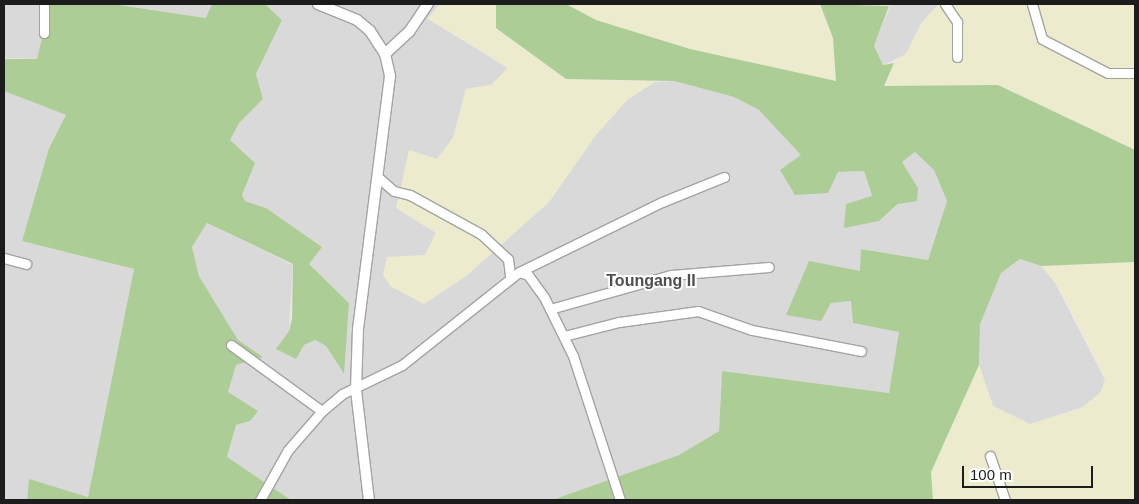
<!DOCTYPE html>
<style>
body{margin:0}
#map{position:relative;width:1139px;height:504px;overflow:hidden;background:#eee8e2;font-family:Arial,sans-serif}
div>[style]{position:absolute}
[style*='--x']{left:calc(var(--x)*1px);top:calc(var(--y)*1px);width:calc(var(--w)*1px);rotate:calc(var(--a)*1deg)}
.residential>*{inset:0;background:#dad9d9}
.farmland>*{inset:0;background:#edebcd}
.forest>*{inset:0;background:#adcd97}
.roads{filter:drop-shadow(1px 0 #a3a3a3) drop-shadow(-1px 0 #a3a3a3) drop-shadow(0 1px #a3a3a3) drop-shadow(0 -1px #a3a3a3)}
.minor>*{height:9px;margin:-4.5px;padding:0 4.5px;transform-origin:4.5px;border-radius:4.5px;background:#fff}
.tertiary>*{height:10px;margin:-5px;padding:0 5px;transform-origin:5px;border-radius:5px;background:#fff}
span{translate:-50% -50%;white-space:nowrap;text-align:center;line-height:1.15;-webkit-text-stroke:4px #fff;paint-order:stroke}
.quarter-label{font-size:16px;color:#4f4f4f;font-weight:700}
.frame{position:absolute;inset:0;border:5px solid #1c1c1c;pointer-events:none}
.scale{position:absolute;left:962px;top:466px;width:131px;height:22px;box-sizing:border-box;border:2px solid #1c1c1c;border-top:0;padding-left:6px;font-size:15px;line-height:18px;white-space:nowrap;color:#1c1c1c;-webkit-text-stroke:4px #fff;paint-order:stroke}
</style>
<div id="map">
<div class="residential">
<div style="clip-path:polygon(4px 4px,50px 4px,37px 59px,4px 58px)"></div>
<div style="clip-path:polygon(112px 4px,212px 4px,207px 18px)"></div>
<div style="clip-path:polygon(265px 4px,440px 4px,428px 19px,508px 68px,491px 85px,466px 89px,453px 138px,437px 159px,409px 151px,436px 233px,425px 255px,424px 304px,466px 276px,549px 202px,595px 136px,628px 99px,655px 82px,674px 81px,734px 97px,759px 110px,802px 155px,838px 172px,864px 171px,879px 221px,918px 188px,902px 162px,915px 152px,934px 170px,947px 201px,928px 260px,862px 249px,860px 271px,831px 303px,852px 301px,854px 323px,900px 332px,889px 393px,722px 371px,719px 431px,679px 455px,552px 500px,291px 500px,252px 478px,227px 457px,236px 425px,250px 421px,227px 392px,236px 365px,262px 357px,238px 340px,199px 276px,192px 247px,207px 223px,293px 265px,289px 331px,304px 345px,315px 340px,326px 346px,343px 373px,349px 303px,309px 264px,266px 208px,245px 201px,242px 195px,255px 163px,230px 140px,238px 123px,263px 99px,256px 74px,282px 20px)"></div>
<div style="clip-path:polygon(891px 4px,939px 4px,922px 22px,906px 54px,883px 65px,874px 46px)"></div>
<div style="clip-path:polygon(4px 91px,66px 115px,49px 148px,22px 241px,134px 269px,88px 497px,29px 480px,27px 500px,4px 500px)"></div>
<div style="clip-path:polygon(1020px 259px,1041px 266px,1052px 277px,1105px 380px,1101px 392px,1086px 406px,1030px 424px,993px 406px,979px 365px,980px 324px,990px 294px,1001px 273px)"></div>
</div>
<div class="farmland">
<div style="clip-path:polygon(440px 4px,496px 4px,496px 28px,566px 79px,655px 82px,628px 99px,595px 136px,549px 202px,466px 276px,424px 304px,390px 286px,383px 275px,387px 257px,425px 255px,436px 233px,396px 208px,409px 150px,437px 159px,453px 138px,466px 89px,491px 85px,508px 68px,428px 18px)"></div>
<div style="clip-path:polygon(566px 4px,820px 4px,833px 38px,836px 81px,690px 49px,596px 20px)"></div>
<div style="clip-path:polygon(939px 4px,1135px 4px,1135px 150px,999px 85px,884px 87px,894px 63px,906px 54px,922px 22px)"></div>
<div style="clip-path:polygon(1135px 262px,1135px 500px,933px 500px,931px 472px,979px 365px,993px 406px,1030px 424px,1079px 410px,1101px 392px,1105px 380px,1101px 367px,1060px 289px,1041px 266px)"></div>
</div>
<div class="forest">
<div style="clip-path:polygon(50px 4px,112px 4px,206px 18px,212px 4px,265px 4px,282px 20px,256px 74px,263px 99px,239px 123px,230px 140px,255px 163px,242px 195px,245px 201px,266px 208px,322px 247px,309px 264px,349px 303px,344px 374px,326px 346px,315px 340px,304px 345px,296px 359px,276px 349px,289px 331px,292px 319px,293px 264px,207px 223px,192px 247px,199px 276px,238px 340px,263px 357px,236px 365px,228px 392px,258px 411px,250px 421px,236px 425px,227px 457px,291px 500px,27px 500px,29px 479px,88px 497px,134px 269px,22px 241px,49px 148px,66px 115px,4px 91px,4px 59px,37px 59px)"></div>
<div style="clip-path:polygon(496px 4px,566px 4px,596px 20px,690px 49px,836px 81px,833px 38px,820px 4px,889px 6px,874px 46px,883px 65px,894px 63px,884px 86px,998px 85px,1135px 150px,1135px 262px,1041px 266px,1020px 259px,1001px 273px,980px 324px,979px 365px,931px 472px,933px 500px,552px 500px,679px 455px,719px 431px,722px 371px,889px 393px,899px 332px,853px 323px,851px 301px,831px 303px,821px 321px,786px 315px,809px 261px,860px 271px,861px 249px,928px 260px,947px 201px,934px 170px,915px 152px,902px 162px,918px 188px,917px 201px,898px 204px,879px 221px,844px 228px,846px 204px,872px 196px,864px 171px,838px 172px,828px 193px,795px 195px,780px 170px,801px 155px,759px 110px,734px 97px,674px 81px,566px 79px,496px 28px)"></div>
</div>
<div class="roads">
<div class="minor">
<div style="--x:945;--y:4;--w:22;--a:56"></div>
<div style="--x:957;--y:22;--w:35;--a:90"></div>
<div style="--x:1032;--y:4;--w:36;--a:74"></div>
<div style="--x:1042;--y:39;--w:74;--a:27.3"></div>
<div style="--x:1108;--y:73;--w:27;--a:0"></div>
<div style="--x:44;--y:33;--w:29;--a:-90"></div>
<div style="--x:380;--y:179;--w:18;--a:41"></div>
<div style="--x:394;--y:191;--w:16;--a:14"></div>
<div style="--x:410;--y:195;--w:81;--a:28.8"></div>
<div style="--x:481;--y:234;--w:37;--a:43"></div>
<div style="--x:508;--y:259;--w:16;--a:83"></div>
<div style="--x:4;--y:258;--w:23;--a:15"></div>
<div style="--x:519;--y:272;--w:159;--a:-26.1"></div>
<div style="--x:662;--y:202;--w:67;--a:-22"></div>
<div style="--x:550;--y:309;--w:126;--a:-15.7"></div>
<div style="--x:671;--y:275;--w:98;--a:-4.7"></div>
<div style="--x:564;--y:336;--w:57;--a:-14.3"></div>
<div style="--x:619;--y:322;--w:80;--a:-7.9"></div>
<div style="--x:698;--y:311;--w:57;--a:19.4"></div>
<div style="--x:752;--y:330;--w:111;--a:10.9"></div>
<div style="--x:231;--y:345;--w:112;--a:36"></div>
<div style="--x:990;--y:456;--w:46;--a:71.2"></div>
<div style="--x:260;--y:500;--w:57;--a:-60.8"></div>
<div style="--x:288;--y:450;--w:52;--a:-48.9"></div>
<div style="--x:322;--y:411;--w:26;--a:-40"></div>
<div style="--x:342;--y:394;--w:67;--a:-25.8"></div>
<div style="--x:402;--y:365;--w:149;--a:-38.5"></div>
<div style="--x:519;--y:272;--w:9;--a:18"></div>
<div style="--x:528;--y:275;--w:27;--a:54"></div>
<div style="--x:544;--y:297;--w:66;--a:63.8"></div>
<div style="--x:573;--y:356;--w:151;--a:71.9"></div>
</div>
<div class="tertiary">
<div style="--x:318;--y:4;--w:42;--a:22.3"></div>
<div style="--x:357;--y:20;--w:17;--a:40"></div>
<div style="--x:370;--y:31;--w:27;--a:57"></div>
<div style="--x:385;--y:54;--w:23;--a:77"></div>
<div style="--x:390;--y:76;--w:255;--a:97.2"></div>
<div style="--x:358;--y:329;--w:61;--a:91.9"></div>
<div style="--x:356;--y:390;--w:111;--a:83.3"></div>
<div style="--x:385;--y:54;--w:33;--a:-43"></div>
<div style="--x:409;--y:32;--w:34;--a:-56"></div>
</div>
</div>
<div class="quarter-label">
<span style="left:651px;top:281px">Toungang II</span>
</div>
<div class="frame"></div>
<div class="scale">100 m</div>
</div>
